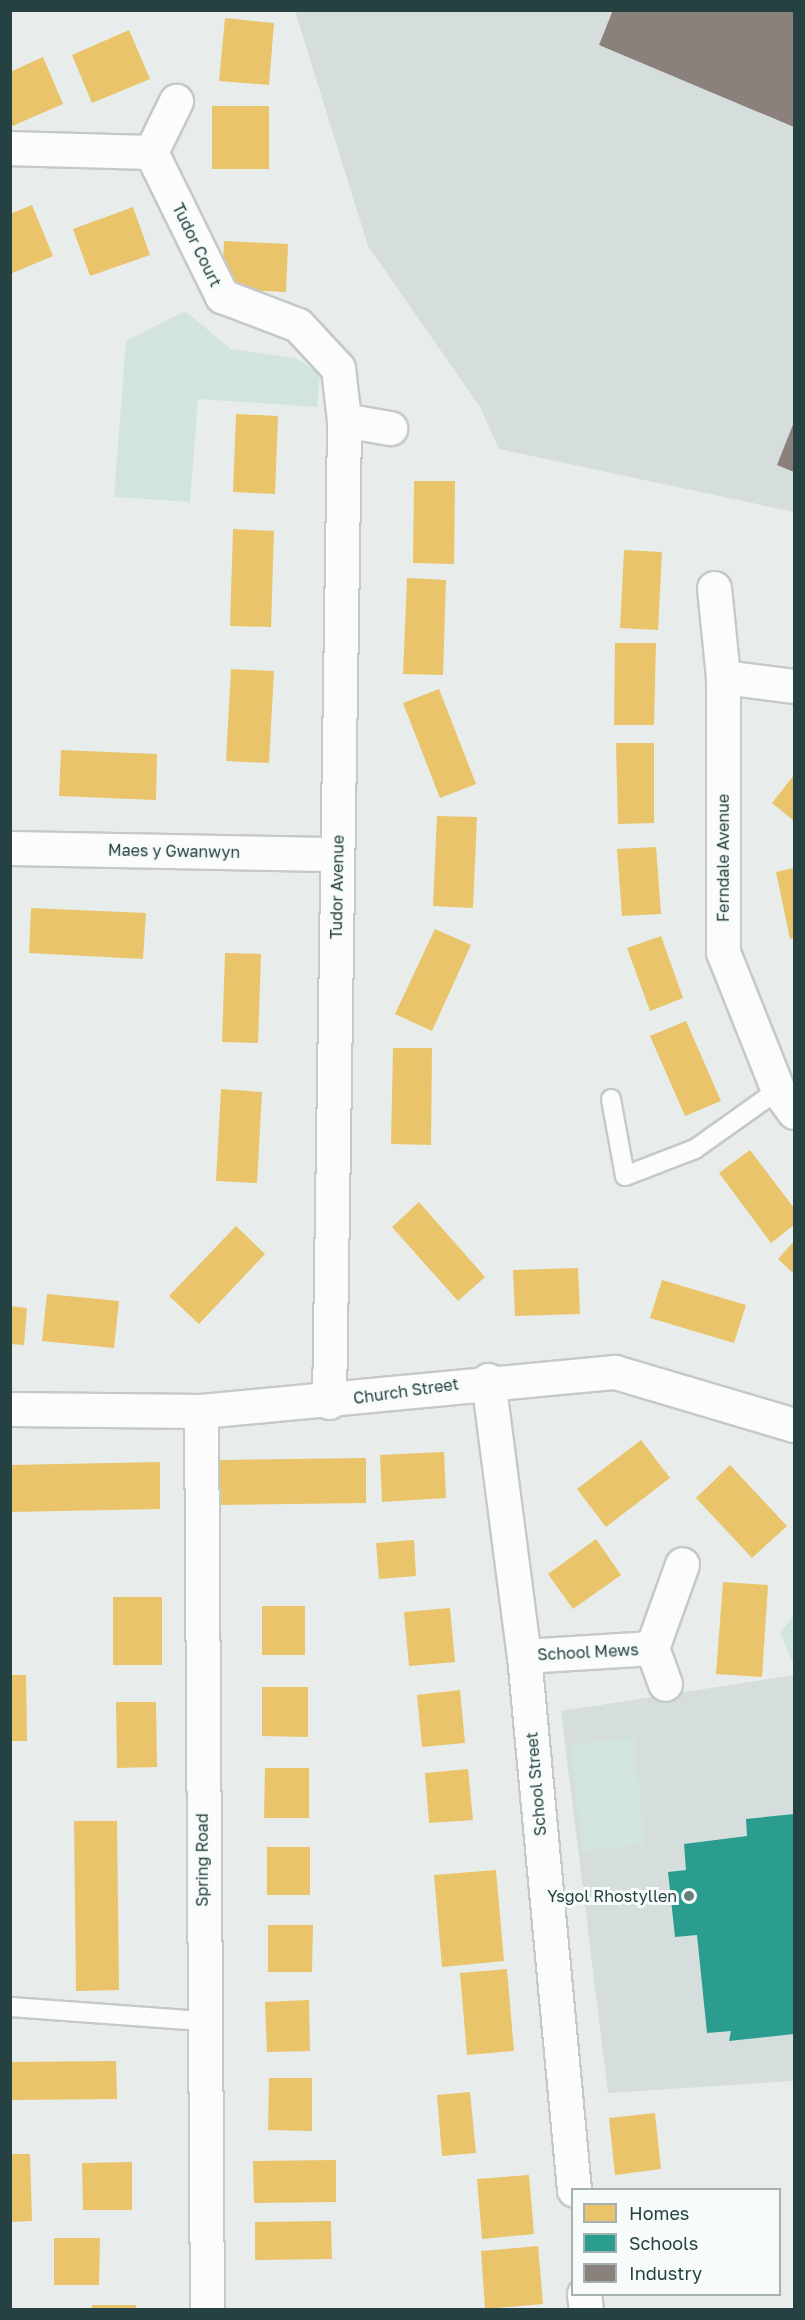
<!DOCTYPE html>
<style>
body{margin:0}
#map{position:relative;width:805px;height:2320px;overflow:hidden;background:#e8edec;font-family:"Golos Text",sans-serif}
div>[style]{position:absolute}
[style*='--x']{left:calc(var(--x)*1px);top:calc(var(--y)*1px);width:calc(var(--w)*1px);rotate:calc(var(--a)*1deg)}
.built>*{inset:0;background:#d6dedd}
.green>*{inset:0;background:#d2e5dd}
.homes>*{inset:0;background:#e9c46a}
.schools>*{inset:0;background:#2a9d8f}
.industry>*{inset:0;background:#8a817c}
.roads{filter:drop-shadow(2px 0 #c5cac9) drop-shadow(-2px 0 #c5cac9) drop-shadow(0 2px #c5cac9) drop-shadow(0 -2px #c5cac9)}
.service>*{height:18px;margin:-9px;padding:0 9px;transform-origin:9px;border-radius:9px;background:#fcfcfc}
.minor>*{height:33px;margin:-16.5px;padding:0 16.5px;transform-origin:16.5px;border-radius:16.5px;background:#fcfcfc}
.dots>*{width:16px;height:16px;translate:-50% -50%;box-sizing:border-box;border:3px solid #f7fbfa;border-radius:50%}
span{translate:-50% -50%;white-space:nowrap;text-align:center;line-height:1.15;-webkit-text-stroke:6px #f7fbfa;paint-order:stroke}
.street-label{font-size:16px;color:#254141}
.poi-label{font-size:16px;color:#254141}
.right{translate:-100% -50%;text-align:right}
.frame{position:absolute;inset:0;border:12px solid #254141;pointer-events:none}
.legend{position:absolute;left:571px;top:2188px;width:210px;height:108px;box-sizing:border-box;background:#f7fbfa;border:2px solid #a3b1b0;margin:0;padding:8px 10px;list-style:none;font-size:18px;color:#254141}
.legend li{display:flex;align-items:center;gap:12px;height:30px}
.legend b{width:30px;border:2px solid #a3b1b0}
</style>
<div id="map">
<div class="built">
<div style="clip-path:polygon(295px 11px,794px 11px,794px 512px,499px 449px,480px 407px,368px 246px)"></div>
<div style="clip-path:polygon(794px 1675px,794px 2081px,608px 2093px,561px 1711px)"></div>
</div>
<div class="green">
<div style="clip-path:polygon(185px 311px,231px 349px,295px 358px,320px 373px,317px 407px,198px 399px,190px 502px,114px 497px,126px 341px)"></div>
<div style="clip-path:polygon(794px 1616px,794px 1661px,792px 1661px,780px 1632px)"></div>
<div style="clip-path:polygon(634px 1738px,644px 1844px,582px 1851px,571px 1745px)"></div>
</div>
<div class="homes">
<div style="clip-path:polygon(225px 18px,274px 23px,269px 85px,219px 81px)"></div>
<div style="clip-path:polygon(129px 30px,150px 79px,92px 103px,72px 55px)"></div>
<div style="clip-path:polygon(43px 57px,63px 104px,10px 127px,10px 72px)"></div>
<div style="clip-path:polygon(212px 106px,269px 106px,269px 169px,212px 169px)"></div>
<div style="clip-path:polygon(32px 205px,53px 256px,10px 274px,10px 214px)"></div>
<div style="clip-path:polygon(133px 207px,150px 255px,90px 276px,73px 229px)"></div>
<div style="clip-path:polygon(224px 241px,288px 244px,286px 292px,222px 289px)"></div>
<div style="clip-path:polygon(236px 414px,278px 416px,275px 494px,233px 492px)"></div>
<div style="clip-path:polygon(414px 481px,455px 481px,454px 564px,413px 563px)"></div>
<div style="clip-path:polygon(233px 529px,274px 531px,271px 627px,230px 626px)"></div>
<div style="clip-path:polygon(624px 550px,662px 552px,658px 630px,620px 628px)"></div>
<div style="clip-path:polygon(407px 578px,446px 580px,443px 675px,403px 674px)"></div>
<div style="clip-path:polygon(615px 643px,656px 643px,654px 725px,614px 725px)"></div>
<div style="clip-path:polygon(231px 669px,274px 671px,269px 763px,226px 761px)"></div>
<div style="clip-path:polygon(439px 689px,476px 784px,440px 798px,403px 703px)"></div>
<div style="clip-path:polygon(616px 743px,654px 743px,654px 823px,618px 824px)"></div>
<div style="clip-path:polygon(61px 750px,157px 754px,156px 800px,59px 796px)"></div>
<div style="clip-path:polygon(794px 775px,794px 821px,772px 803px)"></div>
<div style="clip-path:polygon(437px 816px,477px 817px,473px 908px,433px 906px)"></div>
<div style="clip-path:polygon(656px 847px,661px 914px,622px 916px,617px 849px)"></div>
<div style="clip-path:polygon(794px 868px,794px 938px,790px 939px,776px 872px)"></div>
<div style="clip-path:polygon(31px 908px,146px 913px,143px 959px,29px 953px)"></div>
<div style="clip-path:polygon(435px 929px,471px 945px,432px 1031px,395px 1014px)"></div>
<div style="clip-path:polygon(661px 936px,683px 998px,650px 1011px,627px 948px)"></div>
<div style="clip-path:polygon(225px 953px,261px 954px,258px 1043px,222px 1042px)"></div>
<div style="clip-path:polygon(686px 1021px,721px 1101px,685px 1116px,650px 1036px)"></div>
<div style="clip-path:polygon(393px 1048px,432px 1048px,431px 1145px,391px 1144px)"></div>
<div style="clip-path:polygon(221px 1089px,262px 1092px,257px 1183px,216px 1181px)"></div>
<div style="clip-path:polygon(750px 1150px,794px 1208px,794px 1225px,771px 1243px,719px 1173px)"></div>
<div style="clip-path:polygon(419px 1202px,485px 1277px,458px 1301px,392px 1227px)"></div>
<div style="clip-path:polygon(236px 1226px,265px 1254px,199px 1324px,169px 1296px)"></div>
<div style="clip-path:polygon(794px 1241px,794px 1274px,778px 1259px)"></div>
<div style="clip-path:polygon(578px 1268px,580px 1314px,515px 1316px,513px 1270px)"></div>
<div style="clip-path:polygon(662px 1280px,746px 1305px,734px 1343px,650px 1318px)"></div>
<div style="clip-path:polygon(47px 1294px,119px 1301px,114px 1348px,42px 1341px)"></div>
<div style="clip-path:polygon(10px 1306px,27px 1308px,24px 1345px,10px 1344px)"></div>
<div style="clip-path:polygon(641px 1440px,670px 1478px,606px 1527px,577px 1489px)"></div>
<div style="clip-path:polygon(444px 1452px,446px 1498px,382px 1502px,380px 1455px)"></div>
<div style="clip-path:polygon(366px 1458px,366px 1503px,219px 1505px,219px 1460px)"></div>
<div style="clip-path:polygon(160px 1462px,160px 1509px,10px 1512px,10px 1465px)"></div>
<div style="clip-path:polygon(730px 1465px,787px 1526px,752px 1558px,696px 1498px)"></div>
<div style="clip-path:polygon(596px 1539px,621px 1575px,573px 1609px,548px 1574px)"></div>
<div style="clip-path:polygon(414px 1540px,416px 1576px,379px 1579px,376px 1543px)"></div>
<div style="clip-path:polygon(723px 1582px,768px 1585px,762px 1677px,716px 1674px)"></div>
<div style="clip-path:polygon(113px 1597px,162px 1597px,162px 1665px,113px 1665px)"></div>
<div style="clip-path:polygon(262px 1606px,305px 1606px,305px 1655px,262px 1655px)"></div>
<div style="clip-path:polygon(450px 1608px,455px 1662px,409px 1666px,404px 1612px)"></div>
<div style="clip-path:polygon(10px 1675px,26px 1675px,27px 1741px,10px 1741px)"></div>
<div style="clip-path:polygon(262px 1687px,308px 1687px,308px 1737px,262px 1736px)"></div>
<div style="clip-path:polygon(460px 1690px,465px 1743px,422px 1747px,417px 1695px)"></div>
<div style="clip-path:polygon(116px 1702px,156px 1702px,157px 1767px,117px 1768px)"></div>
<div style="clip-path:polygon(265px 1768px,309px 1768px,309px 1818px,264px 1818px)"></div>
<div style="clip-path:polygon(468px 1769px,473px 1820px,429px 1823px,425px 1773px)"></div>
<div style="clip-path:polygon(74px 1821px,117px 1821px,119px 1990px,76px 1991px)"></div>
<div style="clip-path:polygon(267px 1847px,310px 1847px,310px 1895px,267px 1895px)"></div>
<div style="clip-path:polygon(496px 1870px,504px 1961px,442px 1967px,434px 1875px)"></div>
<div style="clip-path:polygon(268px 1925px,313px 1925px,312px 1972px,268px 1972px)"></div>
<div style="clip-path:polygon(507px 1969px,514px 2051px,467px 2055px,460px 1973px)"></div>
<div style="clip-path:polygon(309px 2000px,310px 2051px,267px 2052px,265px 2002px)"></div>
<div style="clip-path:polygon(116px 2061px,117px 2099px,10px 2100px,10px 2062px)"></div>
<div style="clip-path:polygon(269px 2078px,312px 2078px,312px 2131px,268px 2130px)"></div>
<div style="clip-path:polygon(470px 2092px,476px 2153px,442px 2156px,437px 2095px)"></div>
<div style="clip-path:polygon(655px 2113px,661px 2169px,615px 2175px,609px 2118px)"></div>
<div style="clip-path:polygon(10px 2154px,30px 2154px,32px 2221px,10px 2222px)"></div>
<div style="clip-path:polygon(336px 2160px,336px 2202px,254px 2203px,253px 2161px)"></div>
<div style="clip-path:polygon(132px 2162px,132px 2210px,83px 2210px,82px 2163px)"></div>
<div style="clip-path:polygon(529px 2175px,534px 2234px,482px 2239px,477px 2179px)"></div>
<div style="clip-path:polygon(331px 2221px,332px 2259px,255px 2260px,255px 2222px)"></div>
<div style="clip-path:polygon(54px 2238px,100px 2238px,99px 2285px,54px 2285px)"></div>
<div style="clip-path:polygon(538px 2246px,543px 2304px,485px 2309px,481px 2251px)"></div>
<div style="clip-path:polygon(92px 2305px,136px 2305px,136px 2310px,92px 2310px)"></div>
</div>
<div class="schools">
<div style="clip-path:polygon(794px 1814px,794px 2034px,729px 2041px,731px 2031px,707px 2033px,697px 1935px,675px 1937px,668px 1872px,686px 1870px,684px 1844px,747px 1836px,746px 1819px)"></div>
</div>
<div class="industry">
<div style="clip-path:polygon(613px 10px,794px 10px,794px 127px,599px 45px)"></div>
<div style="clip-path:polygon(794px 422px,794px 472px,777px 465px)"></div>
</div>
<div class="roads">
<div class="service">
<div style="--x:611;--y:1099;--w:78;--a:79.7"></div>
<div style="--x:625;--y:1176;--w:75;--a:-21.1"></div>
<div style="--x:695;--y:1149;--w:102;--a:-35.4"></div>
<div style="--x:10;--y:2007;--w:193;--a:4.2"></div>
</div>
<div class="minor">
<div style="--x:10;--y:148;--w:141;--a:1.6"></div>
<div style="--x:151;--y:152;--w:161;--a:63.8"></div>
<div style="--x:222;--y:296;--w:81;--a:20.9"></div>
<div style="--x:298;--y:325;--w:59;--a:47.1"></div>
<div style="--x:338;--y:368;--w:52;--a:83.4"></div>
<div style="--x:151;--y:152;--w:57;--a:-63.9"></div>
<div style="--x:714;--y:588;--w:89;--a:84.2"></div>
<div style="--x:723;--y:677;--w:275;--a:90"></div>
<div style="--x:723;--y:952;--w:149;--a:68.3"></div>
<div style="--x:778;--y:1090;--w:27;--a:54"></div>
<div style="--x:723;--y:677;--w:72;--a:7.2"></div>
<div style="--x:10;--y:848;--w:327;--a:1.1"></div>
<div style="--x:488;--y:1380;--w:278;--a:82.6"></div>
<div style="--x:524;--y:1656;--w:536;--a:84.65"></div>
<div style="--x:329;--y:1402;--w:982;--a:-89.12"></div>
<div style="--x:344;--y:420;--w:47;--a:9.9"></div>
<div style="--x:10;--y:1409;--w:191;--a:0.6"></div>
<div style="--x:201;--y:1411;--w:416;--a:-5.4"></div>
<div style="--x:615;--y:1372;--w:187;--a:16.5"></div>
<div style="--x:201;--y:1411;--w:899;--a:89.62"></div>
<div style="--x:652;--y:1648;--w:38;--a:70"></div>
<div style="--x:524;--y:1656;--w:128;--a:-3.6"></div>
<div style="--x:652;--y:1648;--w:89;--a:-70.3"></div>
<div style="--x:584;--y:2294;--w:16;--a:83"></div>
</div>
</div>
<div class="dots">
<div style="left:689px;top:1896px;background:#697d7d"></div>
</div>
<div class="street-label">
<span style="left:197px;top:245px;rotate:64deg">Tudor Court</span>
<span style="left:174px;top:851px;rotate:1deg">Maes y Gwanwyn</span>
<span style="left:723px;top:858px;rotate:-90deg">Ferndale Avenue</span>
<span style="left:337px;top:887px;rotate:-89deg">Tudor Avenue</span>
<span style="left:406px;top:1391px;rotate:-8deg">Church Street</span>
<span style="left:588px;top:1652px;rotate:-3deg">School Mews</span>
<span style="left:536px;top:1784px;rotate:-95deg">School Street</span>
<span style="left:202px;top:1860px;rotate:-90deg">Spring Road</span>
</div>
<div class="poi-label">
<span class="right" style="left:677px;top:1896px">Ysgol Rhostyllen</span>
</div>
<div class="frame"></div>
<ul class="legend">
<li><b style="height:16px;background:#e9c46a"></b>Homes</li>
<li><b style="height:16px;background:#2a9d8f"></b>Schools</li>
<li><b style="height:16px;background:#8a817c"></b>Industry</li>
</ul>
</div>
